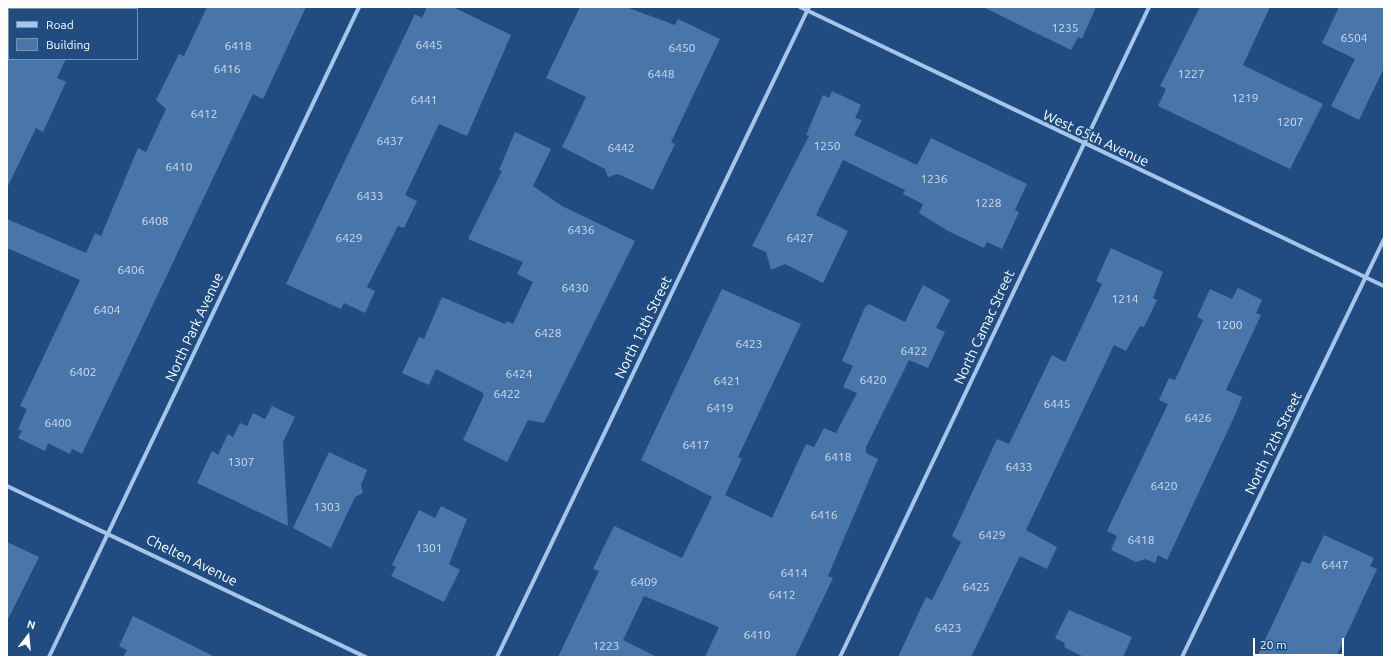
<!DOCTYPE html>
<style>
body{margin:0}
#map{position:relative;width:1391px;height:664px;overflow:hidden;background:#204c81;font-family:Ubuntu,sans-serif}
div>[style]{position:absolute}
[style*='--x']{left:calc(var(--x)*1px);top:calc(var(--y)*1px);width:calc(var(--w)*1px);rotate:calc(var(--a)*1deg)}
.building>*{inset:0;background:#4976aa}
.street>*{height:4px;margin:-2px;padding:0 2px;transform-origin:2px;border-radius:2px;background:#a6c5e8}
span{translate:-50% -50%;white-space:nowrap;text-align:center;line-height:1.15;-webkit-text-stroke:3px #204c81;paint-order:stroke}
.number-label{font-size:12px;color:#d2ddea}
.number-label span{-webkit-text-stroke-width:0}
.street-label{font-size:14px;color:#fff}
.frame{position:absolute;inset:0;border:8px solid #fff;pointer-events:none}
.legend{position:absolute;left:8px;top:8px;width:130px;height:52px;box-sizing:border-box;background:#204c81;border:1px solid #7994b3;margin:0;padding:5px 7px;list-style:none;font-size:12px;color:#fff}
.legend li{display:flex;align-items:center;gap:8px;height:20px}
.legend b{width:20px;border:1px solid #7994b3}
.north{position:absolute;left:8px;top:616px;width:40px;height:40px;-webkit-text-stroke:3px #204c81;paint-order:stroke;rotate:16deg;font-size:11px;font-weight:700;line-height:16px;text-align:center;color:#fff}
.north::after{content:'';display:block;margin:auto;width:14px;height:18px;background:#fff;clip-path:polygon(50% 0,100% 100%,50% 72%,0 100%)}
.scale{position:absolute;left:1253px;top:638px;width:91px;height:18px;box-sizing:border-box;border:2px solid #fff;border-top:0;padding-left:5px;font-size:12px;line-height:14px;white-space:nowrap;color:#fff;-webkit-text-stroke:3px #204c81;paint-order:stroke}
</style>
<div id="map">
<div class="building">
<div style="clip-path:polygon(207px 7px,306px 7px,263px 99px,253px 94px,82px 454px,72px 449px,70px 454px,48px 443px,45px 451px,18px 438px,22px 431px,18px 429px,27px 409px,20px 406px,80px 280px,7px 248px,7px 219px,86px 253px,95px 233px,101px 236px,138px 148px,146px 152px,166px 109px,156px 100px,179px 54px,184px 56px)"></div>
<div style="clip-path:polygon(427px 7px,453px 7px,511px 35px,467px 136px,439px 124px,405px 195px,417px 201px,404px 228px,398px 226px,367px 287px,375px 291px,365px 313px,344px 303px,341px 309px,286px 284px,415px 14px,422px 18px)"></div>
<div style="clip-path:polygon(580px 7px,626px 7px,675px 25px,678px 19px,720px 39px,671px 142px,675px 144px,653px 190px,618px 174px,608px 177px,605px 169px,562px 147px,586px 97px,546px 78px)"></div>
<div style="clip-path:polygon(983px 7px,1096px 7px,1082px 39px,1078px 37px,1071px 50px)"></div>
<div style="clip-path:polygon(1200px 7px,1270px 7px,1243px 65px,1323px 104px,1290px 169px,1158px 106px,1166px 89px,1160px 86px)"></div>
<div style="clip-path:polygon(1339px 7px,1384px 7px,1384px 68px,1359px 120px,1331px 106px,1355px 59px,1322px 43px)"></div>
<div style="clip-path:polygon(7px 59px,66px 59px,57px 78px,66px 82px,43px 132px,36px 128px,7px 188px)"></div>
<div style="clip-path:polygon(832px 91px,861px 105px,855px 118px,862px 120px,854px 135px,917px 165px,931px 138px,1027px 184px,1015px 210px,1019px 212px,1002px 249px,987px 242px,984px 248px,948px 231px,919px 213px,923px 204px,903px 194px,905px 190px,843px 160px,816px 215px,848px 231px,823px 283px,785px 264px,771px 270px,766px 252px,752px 246px,809px 136px,806px 135px,823px 95px,829px 98px)"></div>
<div style="clip-path:polygon(515px 132px,551px 149px,533px 186px,562px 206px,635px 241px,544px 423px,528px 420px,507px 462px,463px 440px,484px 395px,482px 392px,436px 369px,429px 385px,402px 373px,419px 337px,424px 339px,442px 297px,505px 324px,507px 321px,513px 324px,533px 282px,517px 274px,523px 262px,468px 239px,502px 171px,499px 170px)"></div>
<div style="clip-path:polygon(1111px 248px,1163px 272px,1153px 298px,1157px 300px,1144px 327px,1140px 326px,1126px 351px,1114px 345px,1026px 530px,1057px 547px,1047px 569px,1020px 556px,971px 657px,898px 657px,926px 597px,932px 600px,961px 542px,952px 536px,997px 439px,1009px 444px,1052px 355px,1065px 362px,1102px 284px,1096px 281px)"></div>
<div style="clip-path:polygon(923px 285px,950px 300px,936px 328px,945px 332px,928px 368px,909px 360px,866px 447px,866px 453px,878px 459px,828px 576px,833px 578px,795px 657px,705px 657px,719px 627px,644px 596px,623px 640px,657px 657px,558px 657px,599px 571px,593px 569px,614px 526px,682px 558px,712px 497px,641px 460px,722px 289px,801px 324px,738px 457px,742px 459px,725px 495px,772px 518px,806px 444px,814px 447px,824px 428px,836px 433px,857px 393px,843px 387px,853px 366px,842px 361px,865px 307px,869px 304px,905px 322px)"></div>
<div style="clip-path:polygon(1238px 288px,1262px 300px,1256px 313px,1261px 315px,1226px 390px,1242px 397px,1236px 413px,1167px 560px,1158px 555px,1155px 563px,1145px 559px,1136px 562px,1111px 550px,1117px 536px,1107px 531px,1168px 404px,1159px 400px,1169px 378px,1175px 380px,1203px 320px,1197px 317px,1210px 289px,1232px 299px)"></div>
<div style="clip-path:polygon(272px 406px,295px 417px,283px 442px,288px 526px,197px 483px,212px 451px,218px 455px,228px 434px,233px 437px,240px 423px,247px 426px,253px 413px,265px 419px)"></div>
<div style="clip-path:polygon(329px 452px,367px 470px,361px 485px,363px 493px,355px 497px,331px 548px,293px 528px)"></div>
<div style="clip-path:polygon(441px 506px,467px 519px,449px 564px,460px 570px,444px 602px,391px 576px,396px 567px,392px 565px,419px 510px,435px 518px)"></div>
<div style="clip-path:polygon(1324px 535px,1374px 558px,1370px 566px,1377px 569px,1336px 657px,1257px 657px,1302px 561px,1310px 564px)"></div>
<div style="clip-path:polygon(7px 542px,39px 557px,7px 621px)"></div>
<div style="clip-path:polygon(1069px 610px,1132px 637px,1123px 657px,1084px 657px,1064px 647px,1065px 643px,1055px 638px)"></div>
<div style="clip-path:polygon(133px 616px,215px 657px,123px 657px,127px 650px,119px 646px)"></div>
</div>
<div class="street">
<div style="--x:800;--y:7;--w:647;--a:25.54"></div>
<div style="--x:7;--y:486;--w:398;--a:25.5"></div>
<div style="--x:49;--y:657;--w:720;--a:-64.5"></div>
<div style="--x:497;--y:657;--w:721;--a:-64.36"></div>
<div style="--x:840;--y:657;--w:720;--a:-64.57"></div>
<div style="--x:1182;--y:657;--w:464;--a:-64.2"></div>
</div>
<div class="number-label">
<span style="left:1065px;top:28px">1235</span>
<span style="left:1354px;top:38px">6504</span>
<span style="left:429px;top:45px">6445</span>
<span style="left:238px;top:46px">6418</span>
<span style="left:682px;top:48px">6450</span>
<span style="left:227px;top:69px">6416</span>
<span style="left:661px;top:74px">6448</span>
<span style="left:1191px;top:74px">1227</span>
<span style="left:1245px;top:98px">1219</span>
<span style="left:424px;top:100px">6441</span>
<span style="left:204px;top:114px">6412</span>
<span style="left:1290px;top:122px">1207</span>
<span style="left:390px;top:141px">6437</span>
<span style="left:827px;top:146px">1250</span>
<span style="left:621px;top:148px">6442</span>
<span style="left:179px;top:167px">6410</span>
<span style="left:934px;top:179px">1236</span>
<span style="left:370px;top:196px">6433</span>
<span style="left:988px;top:203px">1228</span>
<span style="left:155px;top:221px">6408</span>
<span style="left:581px;top:230px">6436</span>
<span style="left:349px;top:238px">6429</span>
<span style="left:800px;top:238px">6427</span>
<span style="left:131px;top:270px">6406</span>
<span style="left:575px;top:288px">6430</span>
<span style="left:1125px;top:299px">1214</span>
<span style="left:107px;top:310px">6404</span>
<span style="left:1229px;top:325px">1200</span>
<span style="left:548px;top:333px">6428</span>
<span style="left:749px;top:344px">6423</span>
<span style="left:914px;top:351px">6422</span>
<span style="left:83px;top:372px">6402</span>
<span style="left:519px;top:374px">6424</span>
<span style="left:873px;top:380px">6420</span>
<span style="left:727px;top:381px">6421</span>
<span style="left:507px;top:394px">6422</span>
<span style="left:1057px;top:404px">6445</span>
<span style="left:720px;top:408px">6419</span>
<span style="left:1198px;top:418px">6426</span>
<span style="left:58px;top:423px">6400</span>
<span style="left:696px;top:445px">6417</span>
<span style="left:838px;top:457px">6418</span>
<span style="left:241px;top:462px">1307</span>
<span style="left:1019px;top:467px">6433</span>
<span style="left:1164px;top:486px">6420</span>
<span style="left:327px;top:507px">1303</span>
<span style="left:824px;top:515px">6416</span>
<span style="left:992px;top:535px">6429</span>
<span style="left:1141px;top:540px">6418</span>
<span style="left:429px;top:548px">1301</span>
<span style="left:1335px;top:565px">6447</span>
<span style="left:794px;top:573px">6414</span>
<span style="left:644px;top:582px">6409</span>
<span style="left:976px;top:587px">6425</span>
<span style="left:782px;top:595px">6412</span>
<span style="left:948px;top:628px">6423</span>
<span style="left:757px;top:635px">6410</span>
<span style="left:606px;top:646px">1223</span>
</div>
<div class="street-label">
<span style="left:1096px;top:138px;rotate:25deg">West 65th Avenue</span>
<span style="left:194px;top:327px;rotate:-65deg">North Park Avenue</span>
<span style="left:643px;top:327px;rotate:-64deg">North 13th Street</span>
<span style="left:984px;top:327px;rotate:-65deg">North Camac Street</span>
<span style="left:1273px;top:443px;rotate:-64deg">North 12th Street</span>
<span style="left:192px;top:560px;rotate:26deg">Chelten Avenue</span>
</div>
<div class="frame"></div>
<ul class="legend">
<li><b style="height:5px;background:#a6c5e8"></b>Road</li>
<li><b style="height:11px;background:#4976aa"></b>Building</li>
</ul>
<div class="north">N</div>
<div class="scale">20 m</div>
</div>
